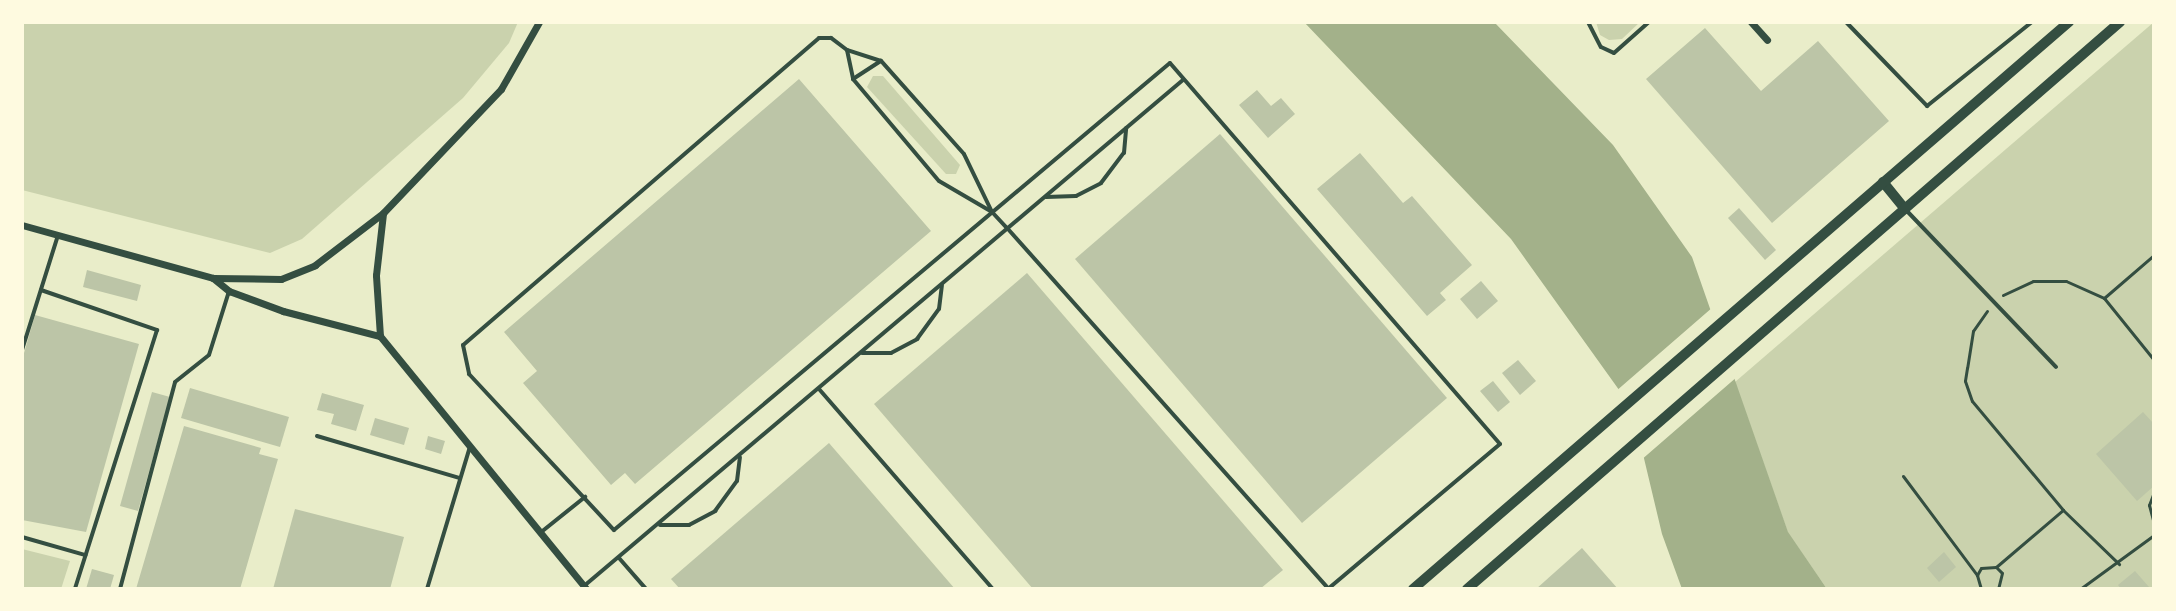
<!DOCTYPE html>
<style>
body{margin:0}
#map{position:relative;width:2176px;height:611px;overflow:hidden;background:#e9edc9;font-family:"Crimson Pro",serif}
div>[style]{position:absolute}
[style*='--x']{left:calc(var(--x)*1px);top:calc(var(--y)*1px);width:calc(var(--w)*1px);rotate:calc(var(--a)*1deg)}
.green>*{inset:0;background:#cad2ad}
.water>*{inset:0;background:#a3b18a}
.pier>*{inset:0;background:#e9edc9}
.building>*{inset:0;background:#bcc5a7}
.path>*{height:3px;margin:-1.5px;padding:0 1.5px;transform-origin:1.5px;border-radius:1.5px;background:#344e41}
.service>*{height:4px;margin:-2px;padding:0 2px;transform-origin:2px;border-radius:2px;background:#344e41}
.minor>*{height:7px;margin:-3.5px;padding:0 3.5px;transform-origin:3.5px;border-radius:3.5px;background:#344e41}
.secondary>*{height:10px;margin:-5px;padding:0 5px;transform-origin:5px;border-radius:5px;background:#344e41}
span{translate:-50% -50%;white-space:nowrap;text-align:center;line-height:1.15;-webkit-text-stroke:8px #fefae0;paint-order:stroke}
.frame{position:absolute;inset:0;border:24px solid #fefae0;pointer-events:none}
</style>
<div id="map">
<div class="green">
<div style="clip-path:polygon(22px 22px,518px 22px,509px 43px,463px 98px,302px 239px,270px 253px,22px 190px)"></div>
<div style="clip-path:polygon(1596px 22px,1640px 22px,1622px 39px,1609px 40px,1600px 35px)"></div>
<div style="clip-path:polygon(2154px 22px,2154px 589px,1827px 589px,1788px 533px,1735px 382px)"></div>
<div style="clip-path:polygon(873px 76px,883px 76px,960px 165px,956px 174px,946px 174px,867px 87px)"></div>
<div style="clip-path:polygon(22px 549px,70px 561px,61px 589px,22px 589px)"></div>
</div>
<div class="water">
<div style="clip-path:polygon(1304px 22px,1494px 22px,1613px 145px,1692px 257px,1788px 532px,1827px 589px,1682px 589px,1662px 534px,1632px 408px,1511px 239px)"></div>
</div>
<div class="pier">
<div style="clip-path:polygon(1713px 307px,1738px 376px,1640px 461px,1628px 410px,1615px 392px)"></div>
</div>
<div class="building">
<div style="clip-path:polygon(1705px 28px,1761px 91px,1818px 41px,1889px 121px,1772px 223px,1646px 79px)"></div>
<div style="clip-path:polygon(799px 79px,931px 231px,635px 484px,625px 473px,611px 485px,523px 383px,537px 371px,504px 332px)"></div>
<div style="clip-path:polygon(1257px 90px,1271px 106px,1281px 98px,1295px 114px,1268px 138px,1239px 105px)"></div>
<div style="clip-path:polygon(1220px 134px,1447px 398px,1302px 523px,1075px 259px)"></div>
<div style="clip-path:polygon(1360px 153px,1403px 203px,1412px 196px,1472px 265px,1440px 293px,1446px 300px,1427px 316px,1317px 189px)"></div>
<div style="clip-path:polygon(1739px 208px,1776px 250px,1765px 260px,1728px 218px)"></div>
<div style="clip-path:polygon(87px 270px,141px 285px,137px 301px,83px 287px)"></div>
<div style="clip-path:polygon(1027px 273px,1283px 570px,1260px 589px,1033px 589px,874px 404px)"></div>
<div style="clip-path:polygon(1481px 281px,1498px 301px,1477px 319px,1460px 299px)"></div>
<div style="clip-path:polygon(35px 315px,139px 344px,86px 532px,22px 520px,22px 360px)"></div>
<div style="clip-path:polygon(1518px 360px,1536px 381px,1520px 395px,1502px 373px)"></div>
<div style="clip-path:polygon(1493px 381px,1510px 402px,1498px 412px,1480px 391px)"></div>
<div style="clip-path:polygon(190px 388px,289px 417px,280px 447px,181px 418px)"></div>
<div style="clip-path:polygon(152px 392px,170px 397px,138px 511px,120px 506px)"></div>
<div style="clip-path:polygon(322px 393px,364px 405px,356px 431px,331px 424px,334px 414px,317px 410px)"></div>
<div style="clip-path:polygon(2143px 412px,2154px 424px,2154px 486px,2137px 501px,2096px 454px)"></div>
<div style="clip-path:polygon(375px 418px,409px 428px,404px 445px,370px 435px)"></div>
<div style="clip-path:polygon(184px 426px,261px 448px,259px 454px,278px 459px,240px 589px,136px 589px)"></div>
<div style="clip-path:polygon(428px 436px,445px 441px,441px 454px,425px 449px)"></div>
<div style="clip-path:polygon(829px 443px,955px 589px,680px 589px,671px 579px)"></div>
<div style="clip-path:polygon(295px 509px,404px 537px,390px 589px,273px 589px)"></div>
<div style="clip-path:polygon(1582px 548px,1618px 589px,1536px 589px)"></div>
<div style="clip-path:polygon(1944px 552px,1956px 567px,1939px 582px,1927px 568px)"></div>
<div style="clip-path:polygon(92px 569px,114px 575px,110px 589px,86px 589px)"></div>
<div style="clip-path:polygon(2135px 571px,2149px 587px,2121px 589px,2118px 585px)"></div>
</div>
<div class="path">
<div style="--x:2003;--y:295;--w:33;--a:-25"></div>
<div style="--x:2033;--y:281;--w:33;--a:0"></div>
<div style="--x:2066;--y:281;--w:42;--a:24.1"></div>
<div style="--x:2104;--y:298;--w:80;--a:51.1"></div>
<div style="--x:2104;--y:298;--w:66;--a:-40.7"></div>
<div style="--x:1987;--y:311;--w:24;--a:125"></div>
<div style="--x:1973;--y:331;--w:37;--a:99"></div>
<div style="--x:1967;--y:368;--w:13;--a:99"></div>
<div style="--x:1965;--y:381;--w:21;--a:71"></div>
<div style="--x:1972;--y:401;--w:142;--a:50.1"></div>
<div style="--x:2063;--y:510;--w:78;--a:44"></div>
<div style="--x:1903;--y:476;--w:124;--a:53.2"></div>
<div style="--x:2154;--y:492;--w:14;--a:111"></div>
<div style="--x:2149;--y:505;--w:20;--a:75"></div>
<div style="--x:1996;--y:567;--w:8;--a:45"></div>
<div style="--x:2002;--y:573;--w:16;--a:104"></div>
<div style="--x:1981;--y:589;--w:15;--a:-106"></div>
<div style="--x:1977;--y:575;--w:8;--a:-60"></div>
<div style="--x:1981;--y:568;--w:15;--a:-4"></div>
<div style="--x:1996;--y:567;--w:88;--a:-40.4"></div>
<div style="--x:2080;--y:589;--w:92;--a:-36.1"></div>
</div>
<div class="service">
<div style="--x:1588;--y:22;--w:28;--a:63"></div>
<div style="--x:1601;--y:47;--w:14;--a:25"></div>
<div style="--x:1614;--y:53;--w:47;--a:-41.5"></div>
<div style="--x:1846;--y:22;--w:117;--a:46"></div>
<div style="--x:1927;--y:106;--w:134;--a:-38.7"></div>
<div style="--x:847;--y:50;--w:30;--a:78"></div>
<div style="--x:853;--y:79;--w:133;--a:49.9"></div>
<div style="--x:939;--y:181;--w:61;--a:30.3"></div>
<div style="--x:992;--y:212;--w:23;--a:47"></div>
<div style="--x:1008;--y:229;--w:482;--a:48.3"></div>
<div style="--x:853;--y:79;--w:33;--a:-33"></div>
<div style="--x:1046;--y:197;--w:30;--a:-2"></div>
<div style="--x:1076;--y:196;--w:28;--a:-27"></div>
<div style="--x:1101;--y:183;--w:38;--a:-53"></div>
<div style="--x:1124;--y:153;--w:25;--a:-85"></div>
<div style="--x:1906;--y:210;--w:217;--a:46.3"></div>
<div style="--x:992;--y:212;--w:64;--a:-115.8"></div>
<div style="--x:964;--y:154;--w:125;--a:-131.7"></div>
<div style="--x:881;--y:61;--w:36;--a:-162"></div>
<div style="--x:847;--y:50;--w:20;--a:-143"></div>
<div style="--x:831;--y:38;--w:12;--a:180"></div>
<div style="--x:819;--y:38;--w:470;--a:139.2"></div>
<div style="--x:463;--y:345;--w:30;--a:78"></div>
<div style="--x:469;--y:374;--w:213;--a:47.1"></div>
<div style="--x:614;--y:530;--w:726;--a:-40.03"></div>
<div style="--x:1170;--y:63;--w:504;--a:49.1"></div>
<div style="--x:1500;--y:444;--w:225;--a:139.9"></div>
<div style="--x:41;--y:290;--w:123;--a:19"></div>
<div style="--x:157;--y:330;--w:272;--a:107.6"></div>
<div style="--x:22;--y:350;--w:121;--a:-72.6"></div>
<div style="--x:862;--y:353;--w:29;--a:0"></div>
<div style="--x:891;--y:353;--w:30;--a:-28"></div>
<div style="--x:917;--y:339;--w:37;--a:-54"></div>
<div style="--x:939;--y:309;--w:24;--a:-83"></div>
<div style="--x:819;--y:389;--w:265;--a:49"></div>
<div style="--x:317;--y:436;--w:149;--a:16.4"></div>
<div style="--x:660;--y:525;--w:29;--a:0"></div>
<div style="--x:689;--y:525;--w:30;--a:-28"></div>
<div style="--x:715;--y:511;--w:37;--a:-54"></div>
<div style="--x:737;--y:481;--w:24;--a:-83"></div>
<div style="--x:540;--y:533;--w:58;--a:-38.7"></div>
<div style="--x:22;--y:537;--w:66;--a:15.9"></div>
<div style="--x:619;--y:558;--w:41;--a:48.9"></div>
<div style="--x:584;--y:586;--w:784;--a:-40.19"></div>
<div style="--x:120;--y:589;--w:214;--a:-75.1"></div>
<div style="--x:175;--y:382;--w:43;--a:-38.5"></div>
<div style="--x:209;--y:355;--w:67;--a:-72.6"></div>
<div style="--x:427;--y:589;--w:148;--a:-73.2"></div>
</div>
<div class="minor">
<div style="--x:1751;--y:22;--w:24;--a:48"></div>
<div style="--x:22;--y:225;--w:198;--a:15.5"></div>
<div style="--x:213;--y:278;--w:68;--a:0.8"></div>
<div style="--x:281;--y:279;--w:37;--a:-22"></div>
<div style="--x:315;--y:265;--w:86;--a:-37.4"></div>
<div style="--x:383;--y:213;--w:171;--a:-46.4"></div>
<div style="--x:501;--y:89;--w:77;--a:-60.4"></div>
<div style="--x:213;--y:278;--w:21;--a:39"></div>
<div style="--x:229;--y:291;--w:58;--a:20.3"></div>
<div style="--x:283;--y:311;--w:100;--a:14.5"></div>
<div style="--x:380;--y:336;--w:326;--a:50.8"></div>
<div style="--x:380;--y:336;--w:61;--a:-93.8"></div>
<div style="--x:376;--y:275;--w:61;--a:-83.5"></div>
</div>
<div class="secondary">
<div style="--x:1883;--y:182;--w:35;--a:51"></div>
<div style="--x:1413;--y:589;--w:867;--a:-40.84"></div>
<div style="--x:1467;--y:589;--w:865;--a:-40.97"></div>
</div>
<div class="frame"></div>
</div>
